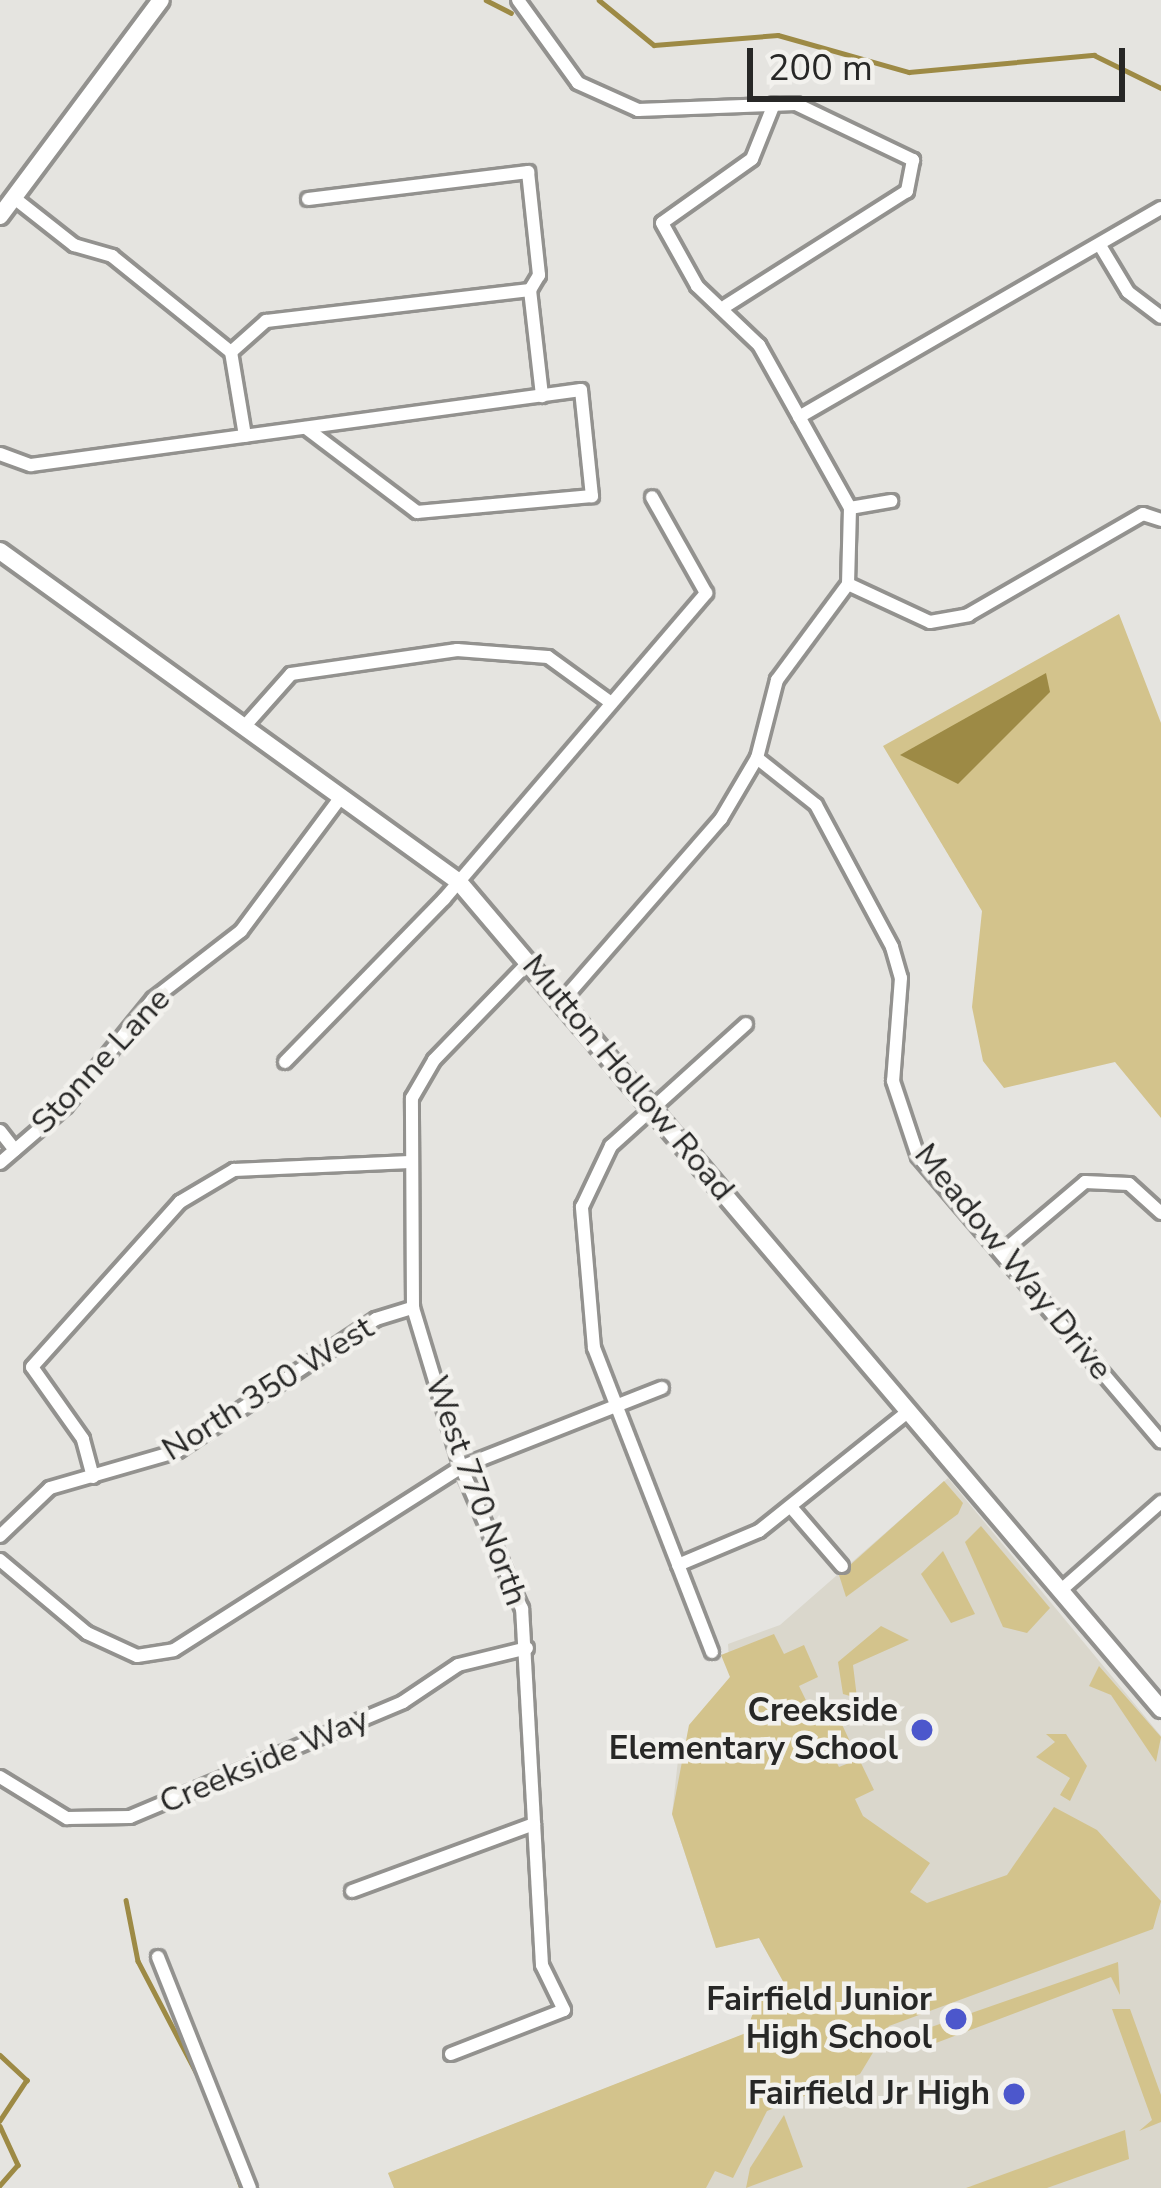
<!DOCTYPE html>
<style>
body{margin:0}
#map{position:relative;width:1161px;height:2188px;overflow:hidden;background:#e5e4e0;font-family:"Nunito Sans",sans-serif}
div>[style]{position:absolute}
[style*='--x']{left:calc(var(--x)*1px);top:calc(var(--y)*1px);width:calc(var(--w)*1px);rotate:calc(var(--a)*1deg)}
.built>*{inset:0;background:#dad7cc}
.green>*{inset:0;background:#d3c38c}
.water>*{inset:0;background:#9d8a45}
.stream>*{height:4.5px;margin:-2.25px;padding:0 2.25px;transform-origin:2.25px;border-radius:2.25px;background:#9d8a45}
.roads{filter:drop-shadow(3px 0 #93928f) drop-shadow(-3px 0 #93928f) drop-shadow(0 3px #93928f) drop-shadow(0 -3px #93928f)}
.street>*{height:12px;margin:-6px;padding:0 6px;transform-origin:6px;border-radius:6px;background:#fff}
.secondary>*{height:16px;margin:-8px;padding:0 8px;transform-origin:8px;border-radius:8px;background:#fff}
.dots>*{width:33px;height:33px;translate:-50% -50%;box-sizing:border-box;border:6px solid #f2f1ed;border-radius:50%}
span{translate:-50% -50%;white-space:nowrap;text-align:center;line-height:1.15;-webkit-text-stroke:9px #f2f1ed;paint-order:stroke}
.street-label{font-size:33px;color:#272726}
.poi-label{font-size:33px;color:#272726;font-weight:700}
.right{translate:-100% -50%;text-align:right}
.scale{position:absolute;left:747px;top:48px;width:378px;height:54px;box-sizing:border-box;border:6px solid #272726;border-top:0;padding-left:15px;font-size:36px;line-height:42px;white-space:nowrap;color:#272726;-webkit-text-stroke:9px #f2f1ed;paint-order:stroke}
</style>
<div id="map">
<div class="built">
<div style="clip-path:polygon(948px 1478px,1161px 1736px,1161px 2188px,394px 2188px,388px 2173px,747px 2033px,756px 2004px,784px 1983px,759px 1938px,716px 1948px,672px 1814px,679px 1751px,730px 1677px,728px 1644px,780px 1625px)"></div>
</div>
<div class="green">
<div style="clip-path:polygon(1119px 614px,1161px 723px,1161px 1118px,1115px 1062px,1004px 1088px,983px 1061px,972px 1007px,982px 911px,883px 746px)"></div>
<div style="clip-path:polygon(944px 1481px,963px 1503px,958px 1514px,846px 1597px,839px 1575px)"></div>
<div style="clip-path:polygon(981px 1526px,1050px 1608px,1027px 1633px,1003px 1627px,965px 1542px)"></div>
<div style="clip-path:polygon(943px 1551px,975px 1614px,951px 1623px,921px 1574px)"></div>
<div style="clip-path:polygon(881px 1626px,909px 1640px,853px 1665px,857px 1698px,843px 1694px,838px 1662px)"></div>
<div style="clip-path:polygon(774px 1634px,784px 1654px,804px 1645px,818px 1677px,799px 1686px,818px 1725px,838px 1716px,853px 1748px,834px 1757px,839px 1767px,859px 1759px,874px 1790px,855px 1799px,863px 1816px,930px 1863px,910px 1892px,927px 1903px,1007px 1875px,1054px 1807px,1097px 1830px,1161px 1901px,1153px 1929px,889px 2026px,860px 2074px,767px 2111px,733px 2178px,715px 2171px,706px 2188px,394px 2188px,388px 2173px,746px 2033px,756px 2004px,784px 1983px,759px 1938px,716px 1948px,672px 1814px,689px 1725px,730px 1677px,721px 1655px)"></div>
<div style="clip-path:polygon(1099px 1666px,1161px 1737px,1156px 1762px,1111px 1695px,1089px 1686px)"></div>
<div style="clip-path:polygon(1046px 1734px,1066px 1734px,1087px 1766px,1070px 1801px,1060px 1795px,1070px 1778px,1036px 1757px,1055px 1742px)"></div>
<div style="clip-path:polygon(1118px 1962px,1120px 1995px,1111px 1977px,920px 2049px,914px 2033px)"></div>
<div style="clip-path:polygon(1112px 2009px,1130px 2009px,1161px 2095px,1161px 2122px,1139px 2131px,1152px 2120px)"></div>
<div style="clip-path:polygon(784px 2115px,803px 2167px,746px 2188px,750px 2168px)"></div>
<div style="clip-path:polygon(1125px 2130px,1129px 2159px,1047px 2188px,966px 2188px)"></div>
</div>
<div class="water">
<div style="clip-path:polygon(1046px 673px,1050px 692px,958px 784px,900px 755px)"></div>
</div>
<div class="stream">
<div style="--x:486;--y:0;--w:28;--a:27"></div>
<div style="--x:599;--y:0;--w:71;--a:39.3"></div>
<div style="--x:654;--y:45;--w:124;--a:-4.6"></div>
<div style="--x:778;--y:35;--w:136;--a:15.8"></div>
<div style="--x:909;--y:72;--w:186;--a:-5.3"></div>
<div style="--x:1094;--y:55;--w:75;--a:26.2"></div>
<div style="--x:126;--y:1900;--w:62;--a:78.9"></div>
<div style="--x:138;--y:1961;--w:142;--a:62.4"></div>
<div style="--x:0;--y:2055;--w:37;--a:43"></div>
<div style="--x:27;--y:2080;--w:49;--a:123.4"></div>
<div style="--x:0;--y:2126;--w:43;--a:65.2"></div>
<div style="--x:18;--y:2165;--w:28;--a:131"></div>
<div style="--x:230;--y:2154;--w:36;--a:71"></div>
</div>
<div class="roads">
<div class="street">
<div style="--x:518;--y:0;--w:102;--a:54.1"></div>
<div style="--x:578;--y:83;--w:66;--a:24.2"></div>
<div style="--x:638;--y:110;--w:158;--a:-2.2"></div>
<div style="--x:796;--y:104;--w:130;--a:25.6"></div>
<div style="--x:913;--y:160;--w:32;--a:101"></div>
<div style="--x:907;--y:191;--w:214;--a:147.6"></div>
<div style="--x:774;--y:104;--w:59;--a:111.8"></div>
<div style="--x:752;--y:159;--w:110;--a:144.6"></div>
<div style="--x:662;--y:223;--w:72;--a:60.9"></div>
<div style="--x:697;--y:286;--w:86;--a:43.6"></div>
<div style="--x:759;--y:345;--w:187;--a:60.8"></div>
<div style="--x:850;--y:508;--w:76;--a:91.5"></div>
<div style="--x:13;--y:197;--w:78;--a:38.2"></div>
<div style="--x:74;--y:245;--w:40;--a:16"></div>
<div style="--x:112;--y:256;--w:153;--a:38.9"></div>
<div style="--x:308;--y:199;--w:222;--a:-7"></div>
<div style="--x:528;--y:172;--w:104;--a:83.9"></div>
<div style="--x:539;--y:275;--w:17;--a:121"></div>
<div style="--x:1101;--y:247;--w:52;--a:59"></div>
<div style="--x:1128;--y:292;--w:41;--a:37.1"></div>
<div style="--x:530;--y:290;--w:107;--a:83.5"></div>
<div style="--x:231;--y:352;--w:47;--a:-41.5"></div>
<div style="--x:266;--y:321;--w:266;--a:-6.7"></div>
<div style="--x:231;--y:352;--w:85;--a:80.5"></div>
<div style="--x:799;--y:417;--w:418;--a:-30"></div>
<div style="--x:0;--y:454;--w:33;--a:20"></div>
<div style="--x:31;--y:465;--w:555;--a:-7.77"></div>
<div style="--x:581;--y:390;--w:107;--a:84.1"></div>
<div style="--x:592;--y:496;--w:176;--a:174.8"></div>
<div style="--x:417;--y:512;--w:139;--a:-142.9"></div>
<div style="--x:850;--y:508;--w:42;--a:-9.7"></div>
<div style="--x:848;--y:584;--w:90;--a:24.9"></div>
<div style="--x:930;--y:622;--w:39;--a:-10"></div>
<div style="--x:968;--y:615;--w:202;--a:-30"></div>
<div style="--x:1143;--y:514;--w:19;--a:18"></div>
<div style="--x:244;--y:727;--w:71;--a:-48.4"></div>
<div style="--x:291;--y:674;--w:168;--a:-8.2"></div>
<div style="--x:457;--y:650;--w:91;--a:4.4"></div>
<div style="--x:548;--y:657;--w:77;--a:36"></div>
<div style="--x:757;--y:758;--w:75;--a:38.5"></div>
<div style="--x:816;--y:805;--w:161;--a:61.8"></div>
<div style="--x:892;--y:947;--w:32;--a:74"></div>
<div style="--x:901;--y:978;--w:103;--a:94.4"></div>
<div style="--x:893;--y:1081;--w:79;--a:71.6"></div>
<div style="--x:918;--y:1156;--w:375;--a:49.6"></div>
<div style="--x:563;--y:1000;--w:240;--a:-48.9"></div>
<div style="--x:721;--y:819;--w:71;--a:-59.5"></div>
<div style="--x:757;--y:758;--w:81;--a:-75.6"></div>
<div style="--x:777;--y:680;--w:119;--a:-53.5"></div>
<div style="--x:285;--y:1062;--w:228;--a:-45.7"></div>
<div style="--x:444;--y:899;--w:403;--a:-49.4"></div>
<div style="--x:706;--y:593;--w:110;--a:-119.4"></div>
<div style="--x:0;--y:1131;--w:24;--a:52"></div>
<div style="--x:0;--y:1163;--w:87;--a:-40.8"></div>
<div style="--x:66;--y:1106;--w:138;--a:-50.9"></div>
<div style="--x:153;--y:999;--w:111;--a:-37.7"></div>
<div style="--x:241;--y:931;--w:167;--a:-53.3"></div>
<div style="--x:1001;--y:1253;--w:110;--a:-40.2"></div>
<div style="--x:1085;--y:1182;--w:44;--a:2.6"></div>
<div style="--x:1129;--y:1184;--w:43;--a:42.2"></div>
<div style="--x:93;--y:1477;--w:39;--a:-105"></div>
<div style="--x:83;--y:1439;--w:88;--a:-125.3"></div>
<div style="--x:32;--y:1367;--w:222;--a:-48.1"></div>
<div style="--x:180;--y:1202;--w:63;--a:-30.7"></div>
<div style="--x:234;--y:1170;--w:176;--a:-2.6"></div>
<div style="--x:791;--y:1507;--w:78;--a:49.2"></div>
<div style="--x:0;--y:1536;--w:69;--a:-43.8"></div>
<div style="--x:50;--y:1488;--w:133;--a:-16.1"></div>
<div style="--x:178;--y:1451;--w:238;--a:-33.7"></div>
<div style="--x:376;--y:1319;--w:39;--a:-17"></div>
<div style="--x:0;--y:1560;--w:114;--a:40"></div>
<div style="--x:87;--y:1633;--w:55;--a:24.7"></div>
<div style="--x:137;--y:1656;--w:37;--a:-9"></div>
<div style="--x:174;--y:1650;--w:340;--a:-32.5"></div>
<div style="--x:461;--y:1467;--w:216;--a:-21.5"></div>
<div style="--x:678;--y:1565;--w:88;--a:-22.8"></div>
<div style="--x:759;--y:1531;--w:192;--a:-38.7"></div>
<div style="--x:1060;--y:1591;--w:135;--a:-41.4"></div>
<div style="--x:712;--y:1652;--w:326;--a:-111.2"></div>
<div style="--x:594;--y:1348;--w:142;--a:-94.9"></div>
<div style="--x:582;--y:1207;--w:68;--a:-64.6"></div>
<div style="--x:611;--y:1146;--w:182;--a:-42.1"></div>
<div style="--x:0;--y:1777;--w:79;--a:31.5"></div>
<div style="--x:67;--y:1818;--w:63;--a:-0.9"></div>
<div style="--x:130;--y:1817;--w:296;--a:-22.8"></div>
<div style="--x:403;--y:1702;--w:66;--a:-33.9"></div>
<div style="--x:458;--y:1665;--w:71;--a:-13.8"></div>
<div style="--x:352;--y:1891;--w:194;--a:-20.2"></div>
<div style="--x:158;--y:1957;--w:249;--a:68.3"></div>
<div style="--x:451;--y:2054;--w:121;--a:-21.3"></div>
<div style="--x:564;--y:2010;--w:50;--a:-116.1"></div>
<div style="--x:542;--y:1965;--w:357;--a:-93.2"></div>
<div style="--x:522;--y:1609;--w:155;--a:-113.2"></div>
<div style="--x:461;--y:1467;--w:166;--a:-106.8"></div>
<div style="--x:413;--y:1308;--w:210;--a:-90.3"></div>
<div style="--x:412;--y:1098;--w:44;--a:-59.9"></div>
<div style="--x:434;--y:1060;--w:138;--a:-45.9"></div>
</div>
<div class="secondary">
<div style="--x:0;--y:216;--w:269;--a:-53.3"></div>
<div style="--x:0;--y:551;--w:566;--a:35.8"></div>
<div style="--x:459;--y:882;--w:1085;--a:49.67"></div>
</div>
</div>
<div class="dots">
<div style="left:922px;top:1730px;background:#4c57cc"></div>
<div style="left:956px;top:2019px;background:#4c57cc"></div>
<div style="left:1014px;top:2094px;background:#4c57cc"></div>
</div>
<div class="street-label">
<span style="left:101px;top:1061px;rotate:-47deg">Stonne Lane</span>
<span style="left:628px;top:1078px;rotate:50deg">Mutton Hollow Road</span>
<span style="left:1013px;top:1262px;rotate:51deg">Meadow Way Drive</span>
<span style="left:268px;top:1389px;rotate:-32deg">North 350 West</span>
<span style="left:476px;top:1491px;rotate:70deg">West 770 North</span>
<span style="left:264px;top:1761px;rotate:-23deg">Creekside Way</span>
</div>
<div class="poi-label">
<span class="right" style="left:898px;top:1730px">Creekside<br>Elementary School</span>
<span class="right" style="left:932px;top:2019px">Fairfield Junior<br>High School</span>
<span class="right" style="left:990px;top:2094px">Fairfield Jr High</span>
</div>
<div class="scale">200 m</div>
</div>
